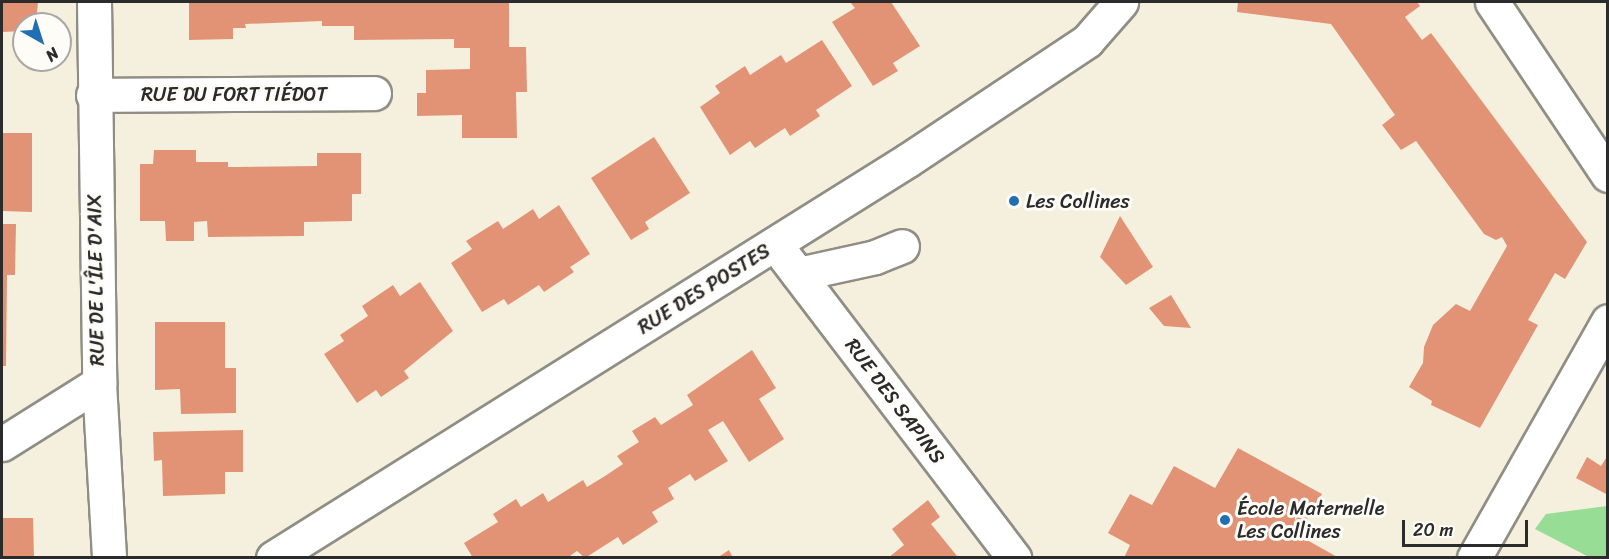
<!DOCTYPE html>
<meta charset="utf-8">
<style>
body{margin:0}
#map{position:relative;width:1609px;height:559px;overflow:hidden;background:#f4f0dd;font-family:Sriracha,sans-serif}
div>[style]{position:absolute}
[style*='--x']{left:calc(var(--x)*1px);top:calc(var(--y)*1px);width:calc(var(--w)*1px);rotate:calc(var(--a)*1deg)}
.green>*{inset:0;background:#98dd95}
.building>*{inset:0;background:#e29376}
.roads{filter:drop-shadow(2px 0 #908e84) drop-shadow(-2px 0 #908e84) drop-shadow(0 2px #908e84) drop-shadow(0 -2px #908e84)}
.street>*{height:33px;margin:-16.5px;padding:0 16.5px;transform-origin:16.5px;border-radius:16.5px;background:#fff}
.dots>*{width:16px;height:16px;translate:-50% -50%;box-sizing:border-box;border:3px solid #fdfcf7;border-radius:50%}
span{translate:-50% -50%;white-space:nowrap;text-align:center;line-height:1.15;-webkit-text-stroke:6px #fdfcf7;paint-order:stroke}
.street-label{font-size:20px;color:#2b2b2b}
.poi-label{font-size:20px;color:#2b2b2b}
.left{translate:0 -50%;text-align:left}
.frame{position:absolute;inset:0;border:3px solid #2b2b2b;pointer-events:none}
.north{position:absolute;left:12px;top:12px;width:60px;height:60px;box-sizing:border-box;background:#fdfcf7;border:2px solid #a9a8a5;border-radius:50%;rotate:141deg;font-size:16px;font-weight:700;line-height:24px;text-align:center;color:#2b2b2b}
.north::after{content:'';display:block;margin:auto;width:21px;height:27px;background:#1f6fb2;clip-path:polygon(50% 0,100% 100%,50% 72%,0 100%)}
.scale{position:absolute;left:1402px;top:520px;width:126px;height:27px;box-sizing:border-box;border:3px solid #2b2b2b;border-top:0;padding-left:8px;font-size:18px;line-height:21px;white-space:nowrap;color:#2b2b2b;-webkit-text-stroke:4px #fdfcf7;paint-order:stroke}
</style>
<div id="map">
<div class="green">
<div style="clip-path:polygon(1607px 506px,1607px 557px,1589px 557px,1535px 529px,1546px 514px)"></div>
</div>
<div class="building">
<div style="clip-path:polygon(2px 2px,38px 2px,36px 24px,24px 24px,24px 31px,2px 32px)"></div>
<div style="clip-path:polygon(189px 2px,509px 2px,509px 47px,526px 47px,527px 92px,516px 92px,517px 138px,462px 138px,462px 115px,417px 116px,417px 93px,426px 93px,426px 70px,470px 69px,470px 48px,454px 48px,454px 39px,354px 40px,354px 26px,322px 26px,322px 21px,245px 24px,246px 28px,233px 28px,233px 39px,189px 40px)"></div>
<div style="clip-path:polygon(850px 2px,891px 2px,920px 46px,893px 63px,898px 71px,873px 86px,832px 22px,855px 8px)"></div>
<div style="clip-path:polygon(1238px 2px,1417px 2px,1420px 6px,1405px 17px,1422px 40px,1431px 33px,1587px 242px,1565px 279px,1555px 273px,1528px 320px,1538px 325px,1480px 428px,1431px 405px,1432px 401px,1409px 387px,1423px 363px,1424px 347px,1433px 325px,1456px 304px,1470px 311px,1507px 246px,1502px 237px,1496px 240px,1484px 234px,1416px 141px,1401px 150px,1382px 125px,1395px 115px,1331px 24px,1237px 12px)"></div>
<div style="clip-path:polygon(822px 40px,852px 86px,816px 110px,820px 116px,790px 136px,785px 128px,755px 148px,750px 141px,730px 155px,700px 107px,720px 93px,715px 86px,745px 66px,750px 75px,781px 55px,786px 63px)"></div>
<div style="clip-path:polygon(2px 133px,32px 133px,32px 212px,2px 211px)"></div>
<div style="clip-path:polygon(654px 137px,690px 193px,645px 222px,649px 229px,631px 240px,591px 178px)"></div>
<div style="clip-path:polygon(154px 150px,196px 150px,196px 162px,228px 162px,228px 167px,238px 167px,317px 166px,317px 153px,361px 153px,361px 194px,352px 194px,352px 221px,304px 222px,304px 236px,208px 237px,207px 221px,194px 222px,194px 241px,166px 241px,165px 221px,140px 221px,140px 164px,153px 164px)"></div>
<div style="clip-path:polygon(559px 205px,590px 254px,570px 267px,574px 272px,544px 292px,539px 285px,508px 305px,504px 299px,482px 312px,451px 263px,472px 249px,466px 241px,498px 221px,503px 229px,533px 209px,539px 219px)"></div>
<div style="clip-path:polygon(1120px 216px,1153px 267px,1126px 285px,1100px 257px)"></div>
<div style="clip-path:polygon(2px 224px,16px 224px,15px 275px,7px 275px,6px 366px,2px 366px)"></div>
<div style="clip-path:polygon(420px 282px,453px 331px,404px 371px,409px 378px,381px 397px,376px 390px,357px 403px,324px 354px,344px 341px,340px 335px,368px 316px,362px 306px,393px 285px,400px 296px)"></div>
<div style="clip-path:polygon(1171px 295px,1191px 328px,1164px 326px,1149px 308px)"></div>
<div style="clip-path:polygon(155px 322px,225px 322px,225px 368px,236px 368px,236px 413px,181px 414px,180px 389px,155px 390px)"></div>
<div style="clip-path:polygon(752px 350px,776px 388px,759px 399px,784px 439px,749px 462px,723px 421px,708px 430px,728px 461px,695px 481px,690px 474px,668px 488px,674px 499px,652px 512px,658px 522px,623px 545px,618px 537px,585px 558px,577px 551px,567px 558px,473px 558px,464px 543px,498px 522px,493px 514px,516px 499px,521px 507px,543px 493px,548px 502px,583px 480px,587px 487px,605px 476px,623px 464px,617px 456px,639px 442px,632px 431px,655px 417px,661px 425px,693px 405px,687px 395px)"></div>
<div style="clip-path:polygon(243px 430px,243px 472px,225px 472px,225px 494px,163px 496px,162px 460px,154px 461px,153px 432px)"></div>
<div style="clip-path:polygon(1238px 448px,1322px 494px,1298px 535px,1339px 558px,1124px 558px,1130px 545px,1108px 533px,1130px 494px,1152px 505px,1174px 466px,1215px 488px)"></div>
<div style="clip-path:polygon(1608px 455px,1608px 495px,1576px 478px,1587px 457px,1601px 466px)"></div>
<div style="clip-path:polygon(928px 500px,940px 517px,931px 524px,957px 556px,888px 558px,904px 545px,892px 529px)"></div>
<div style="clip-path:polygon(2px 518px,33px 518px,34px 558px,2px 558px)"></div>
<div style="clip-path:polygon(729px 550px,733px 558px,717px 558px)"></div>
</div>
<div class="roads">
<div class="street">
<div style="--x:94;--y:2;--w:381;--a:89.2"></div>
<div style="--x:99;--y:383;--w:175;--a:86.7"></div>
<div style="--x:1492;--y:2;--w:208;--a:56.2"></div>
<div style="--x:93;--y:95;--w:281;--a:-0.4"></div>
<div style="--x:775;--y:244;--w:395;--a:52.7"></div>
<div style="--x:798;--y:274;--w:79;--a:-12.4"></div>
<div style="--x:875;--y:257;--w:29;--a:-22"></div>
<div style="--x:2;--y:444;--w:115;--a:-32.2"></div>
<div style="--x:273;--y:558;--w:749;--a:-32.08"></div>
<div style="--x:908;--y:160;--w:215;--a:-33.6"></div>
<div style="--x:1087;--y:41;--w:52;--a:-48.9"></div>
<div style="--x:1474;--y:558;--w:272;--a:-60.5"></div>
</div>
</div>
<div class="dots">
<div style="left:1014px;top:201px;background:#1f6fb2"></div>
<div style="left:1225px;top:520px;background:#1f6fb2"></div>
</div>
<div class="street-label">
<span style="left:234px;top:94px">RUE DU FORT TIÉDOT</span>
<span style="left:96px;top:280px;rotate:-91deg">RUE DE L'ÎLE D'AIX</span>
<span style="left:704px;top:289px;rotate:-32deg">RUE DES POSTES</span>
<span style="left:895px;top:401px;rotate:53deg">RUE DES SAPINS</span>
</div>
<div class="poi-label">
<span class="left" style="left:1026px;top:201px">Les Collines</span>
<span class="left" style="left:1237px;top:520px">École Maternelle<br>Les Collines</span>
</div>
<div class="frame"></div>
<div class="north">N</div>
<div class="scale">20 m</div>
</div>
